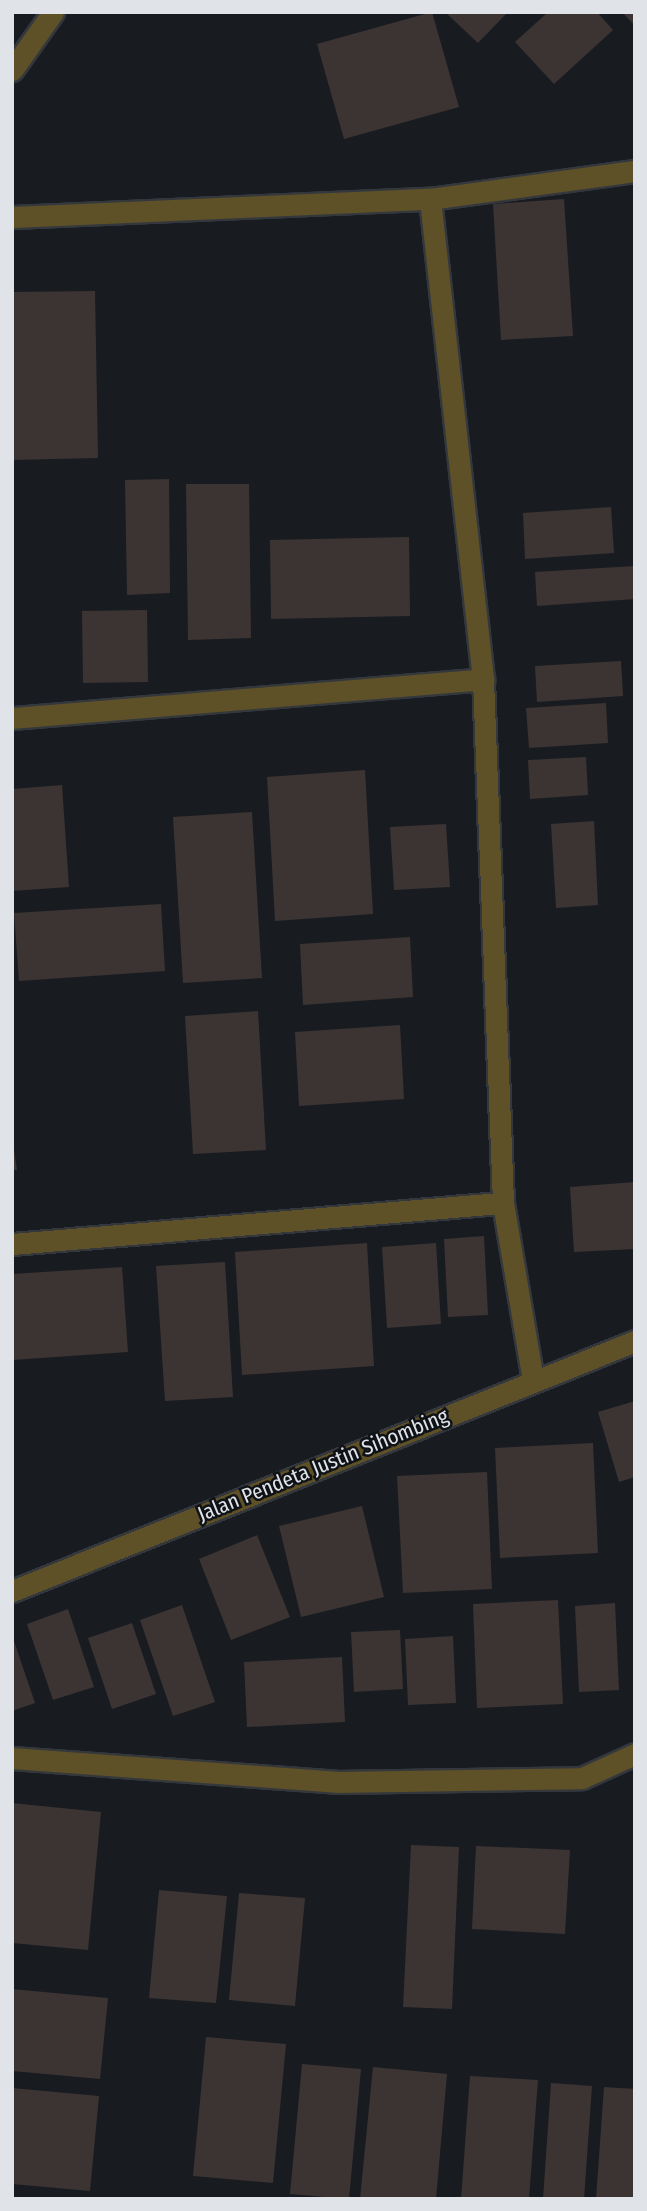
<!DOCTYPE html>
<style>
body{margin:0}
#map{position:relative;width:647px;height:2211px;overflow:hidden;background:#181c21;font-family:"Fira Sans Condensed",sans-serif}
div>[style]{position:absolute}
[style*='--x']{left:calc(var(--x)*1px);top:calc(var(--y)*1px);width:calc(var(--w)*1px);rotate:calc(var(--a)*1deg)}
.building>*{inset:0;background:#3c3333}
.roads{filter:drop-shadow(2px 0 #34383d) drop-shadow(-2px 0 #34383d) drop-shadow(0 2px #34383d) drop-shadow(0 -2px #34383d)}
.minor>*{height:21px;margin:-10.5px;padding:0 10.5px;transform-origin:10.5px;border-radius:10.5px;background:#5f5127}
span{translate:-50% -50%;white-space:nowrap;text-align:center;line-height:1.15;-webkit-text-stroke:5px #0f1318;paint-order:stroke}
.street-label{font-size:21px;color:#e0e3e7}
.frame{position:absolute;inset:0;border:14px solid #e0e3e7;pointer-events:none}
</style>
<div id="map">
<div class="building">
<div style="clip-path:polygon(432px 12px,459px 107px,344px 139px,317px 44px)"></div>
<div style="clip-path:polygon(445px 12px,508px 12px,478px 43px)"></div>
<div style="clip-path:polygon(548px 12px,597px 12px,613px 30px,554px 84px,515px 42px)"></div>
<div style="clip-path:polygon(622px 12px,635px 12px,635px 26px)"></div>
<div style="clip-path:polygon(564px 199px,573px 336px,501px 340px,493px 204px)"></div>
<div style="clip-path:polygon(95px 291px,98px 458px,12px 460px,12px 292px)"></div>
<div style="clip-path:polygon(169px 479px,170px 593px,127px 595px,125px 480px)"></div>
<div style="clip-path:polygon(186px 484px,249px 484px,251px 638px,188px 640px)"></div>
<div style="clip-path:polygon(611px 507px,614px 553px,525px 559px,523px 513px)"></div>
<div style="clip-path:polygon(409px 537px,410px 616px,271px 619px,270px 540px)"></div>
<div style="clip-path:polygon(634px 566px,635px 599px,537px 606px,535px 572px)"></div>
<div style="clip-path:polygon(147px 610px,148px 682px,83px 683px,82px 611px)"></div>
<div style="clip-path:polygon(621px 661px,623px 696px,537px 702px,535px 666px)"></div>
<div style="clip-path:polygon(606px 703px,608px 743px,529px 748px,526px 708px)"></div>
<div style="clip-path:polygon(586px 757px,588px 795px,530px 799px,528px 760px)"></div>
<div style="clip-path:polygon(365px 770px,373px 914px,275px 921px,267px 777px)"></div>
<div style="clip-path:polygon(62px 785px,69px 887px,12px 891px,12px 789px)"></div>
<div style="clip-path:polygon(252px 812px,262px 978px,183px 983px,173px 817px)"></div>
<div style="clip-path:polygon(594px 821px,598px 905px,556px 908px,551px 824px)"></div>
<div style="clip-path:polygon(446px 824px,450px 887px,394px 890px,390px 827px)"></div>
<div style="clip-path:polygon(161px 904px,165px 971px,19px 981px,14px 913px)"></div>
<div style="clip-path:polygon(410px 937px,413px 997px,303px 1005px,300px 944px)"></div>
<div style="clip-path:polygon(258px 1011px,266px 1150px,193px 1154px,185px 1016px)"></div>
<div style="clip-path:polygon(400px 1025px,404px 1099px,299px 1106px,295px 1032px)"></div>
<div style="clip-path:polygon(12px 1136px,17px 1170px,12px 1170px)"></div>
<div style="clip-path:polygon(635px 1182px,635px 1249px,574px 1252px,570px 1187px)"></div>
<div style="clip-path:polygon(484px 1236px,488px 1315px,448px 1317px,444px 1239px)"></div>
<div style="clip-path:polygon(367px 1243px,374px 1366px,242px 1375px,235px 1252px)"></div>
<div style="clip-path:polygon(436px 1243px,441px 1324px,387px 1328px,382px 1247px)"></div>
<div style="clip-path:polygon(225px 1262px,233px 1397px,165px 1401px,156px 1266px)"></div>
<div style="clip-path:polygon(122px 1267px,128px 1352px,12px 1360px,12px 1274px)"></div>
<div style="clip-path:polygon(635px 1401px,635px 1477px,619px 1482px,598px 1412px)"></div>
<div style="clip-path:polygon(593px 1443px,598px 1553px,500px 1558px,495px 1448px)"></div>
<div style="clip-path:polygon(487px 1472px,492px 1589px,403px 1593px,397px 1476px)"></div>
<div style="clip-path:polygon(362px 1506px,384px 1597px,301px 1617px,279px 1526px)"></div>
<div style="clip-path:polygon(257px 1535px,290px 1617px,231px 1640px,199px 1559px)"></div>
<div style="clip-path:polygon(558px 1600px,563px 1704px,477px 1708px,473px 1604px)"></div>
<div style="clip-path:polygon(615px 1603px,619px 1690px,579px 1692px,575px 1606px)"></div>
<div style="clip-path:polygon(182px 1605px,215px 1702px,173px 1716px,140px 1620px)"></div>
<div style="clip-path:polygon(68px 1609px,94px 1687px,53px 1700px,27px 1624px)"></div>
<div style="clip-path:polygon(132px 1623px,156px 1694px,112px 1709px,88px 1638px)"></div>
<div style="clip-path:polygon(400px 1630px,403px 1689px,354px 1692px,351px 1632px)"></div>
<div style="clip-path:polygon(12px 1635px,35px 1703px,12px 1711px)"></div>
<div style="clip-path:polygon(453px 1636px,456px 1703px,408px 1705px,405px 1639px)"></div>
<div style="clip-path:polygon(342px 1657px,345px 1722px,247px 1727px,244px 1662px)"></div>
<div style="clip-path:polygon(12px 1803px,101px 1812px,88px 1950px,12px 1943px)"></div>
<div style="clip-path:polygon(411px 1845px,459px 1847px,452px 2009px,403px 2007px)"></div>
<div style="clip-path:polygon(476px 1846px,570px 1850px,565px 1934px,472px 1929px)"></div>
<div style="clip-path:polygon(159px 1890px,227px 1896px,216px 2003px,149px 1998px)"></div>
<div style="clip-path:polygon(239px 1893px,305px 1898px,295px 2006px,229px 2000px)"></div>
<div style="clip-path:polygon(12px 1989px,108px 1998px,100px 2079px,12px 2071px)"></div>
<div style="clip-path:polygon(206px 2037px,286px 2044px,273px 2183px,193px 2176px)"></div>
<div style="clip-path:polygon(302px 2064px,361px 2069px,349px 2199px,290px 2194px)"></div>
<div style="clip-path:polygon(373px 2067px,447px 2074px,436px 2199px,360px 2199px)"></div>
<div style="clip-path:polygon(470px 2076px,538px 2080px,529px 2199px,461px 2199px)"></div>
<div style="clip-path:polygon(551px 2083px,592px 2086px,584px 2199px,543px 2199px)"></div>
<div style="clip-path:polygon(604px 2087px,635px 2089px,635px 2199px,596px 2199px)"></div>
<div style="clip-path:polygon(12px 2088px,99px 2096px,90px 2191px,12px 2184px)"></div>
</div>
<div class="roads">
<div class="minor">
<div style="--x:12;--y:70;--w:71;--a:-54.7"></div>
<div style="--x:430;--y:199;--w:483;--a:83.7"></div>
<div style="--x:483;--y:679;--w:524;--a:87.81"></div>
<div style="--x:503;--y:1203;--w:180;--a:80.4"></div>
<div style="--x:12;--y:217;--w:418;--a:-2.5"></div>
<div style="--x:430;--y:199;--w:207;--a:-7.8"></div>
<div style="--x:12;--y:718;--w:473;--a:-4.7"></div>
<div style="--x:12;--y:1244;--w:493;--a:-4.8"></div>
<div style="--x:12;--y:1591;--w:671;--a:-21.86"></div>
<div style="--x:12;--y:1758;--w:325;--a:4.2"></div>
<div style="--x:336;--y:1782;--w:246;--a:-0.9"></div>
<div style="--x:582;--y:1778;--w:58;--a:-24.4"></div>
</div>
</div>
<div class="street-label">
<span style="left:323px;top:1465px;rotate:-22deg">Jalan Pendeta Justin Sihombing</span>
</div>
<div class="frame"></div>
</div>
